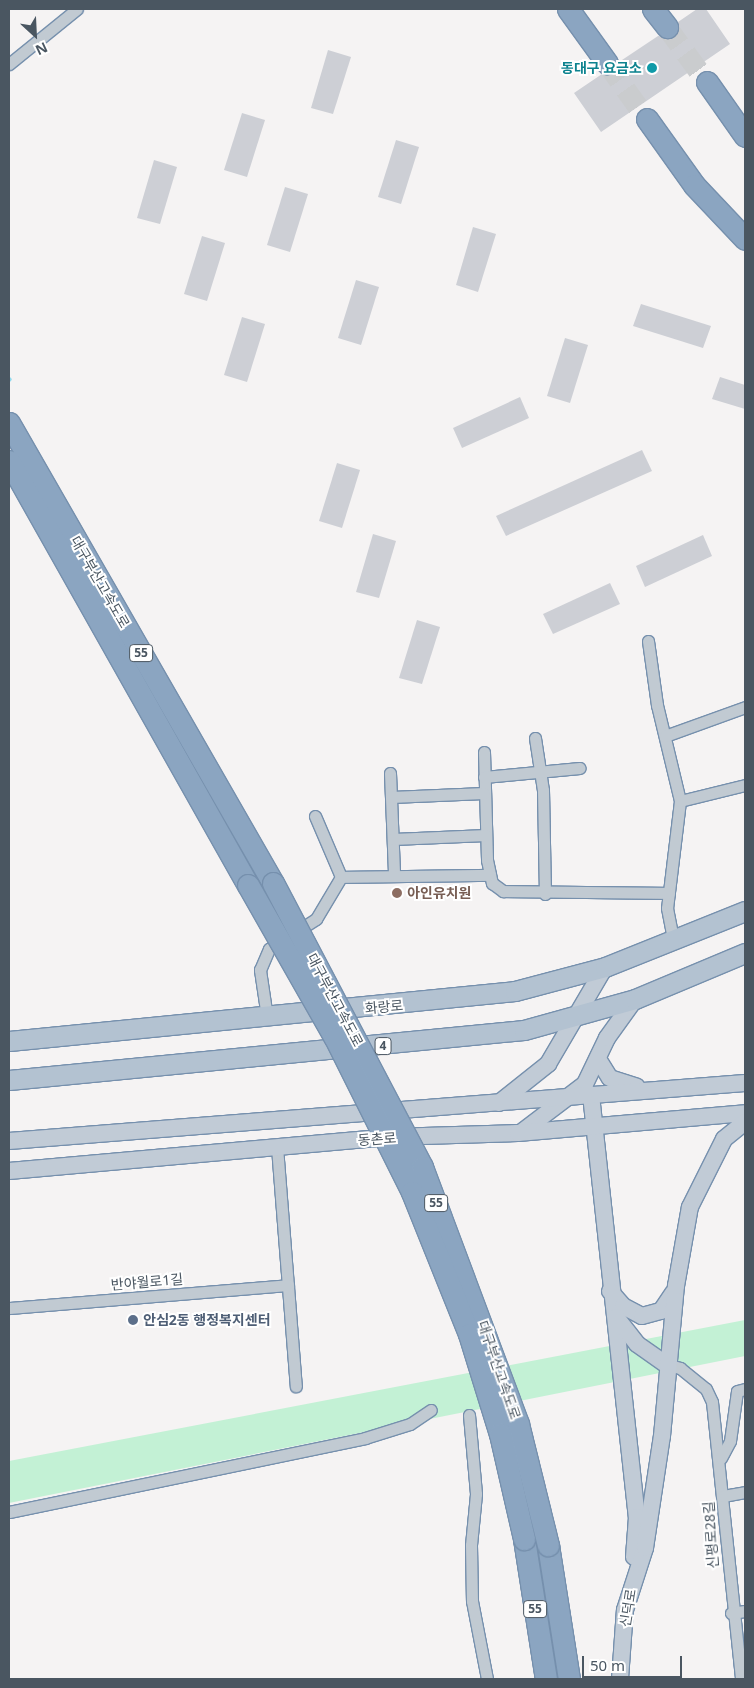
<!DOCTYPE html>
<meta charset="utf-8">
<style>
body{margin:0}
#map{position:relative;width:754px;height:1688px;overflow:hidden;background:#f5f3f3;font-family:"Noto Sans","Noto Sans KR",sans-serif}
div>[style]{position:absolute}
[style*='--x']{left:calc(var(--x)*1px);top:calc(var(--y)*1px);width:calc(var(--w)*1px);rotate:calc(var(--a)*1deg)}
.green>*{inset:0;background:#c3f1d5}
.stream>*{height:4px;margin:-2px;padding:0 2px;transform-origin:2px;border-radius:2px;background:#90daee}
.building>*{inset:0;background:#cdcfd5}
.highway-tunnel>*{height:21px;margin-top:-10.5px;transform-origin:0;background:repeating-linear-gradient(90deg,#caccce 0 21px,transparent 0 32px)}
.roads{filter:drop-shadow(1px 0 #7690ad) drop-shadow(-1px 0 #7690ad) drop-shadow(0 1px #7690ad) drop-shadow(0 -1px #7690ad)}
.street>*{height:11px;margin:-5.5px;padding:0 5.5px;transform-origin:5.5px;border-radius:5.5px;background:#c1cad2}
.secondary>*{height:16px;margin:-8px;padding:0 8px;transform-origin:8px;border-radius:8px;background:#c1cbd6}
.primary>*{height:19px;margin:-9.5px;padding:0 9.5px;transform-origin:9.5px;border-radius:9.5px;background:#b3c2d1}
.highway>*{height:21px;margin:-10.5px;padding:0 10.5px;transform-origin:10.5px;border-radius:10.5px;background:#8ba5c1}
.bridges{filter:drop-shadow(1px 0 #7690ad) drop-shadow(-1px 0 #7690ad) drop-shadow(0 1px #7690ad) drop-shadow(0 -1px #7690ad)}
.highway-bridge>*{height:21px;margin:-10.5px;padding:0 10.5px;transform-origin:10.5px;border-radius:10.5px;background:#8ba5c1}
.dots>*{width:14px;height:14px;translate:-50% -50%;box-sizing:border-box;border:2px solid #fff;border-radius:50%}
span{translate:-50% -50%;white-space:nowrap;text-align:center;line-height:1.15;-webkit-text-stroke:4px #fff;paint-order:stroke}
.shield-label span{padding:1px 4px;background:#fff;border:1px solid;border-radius:4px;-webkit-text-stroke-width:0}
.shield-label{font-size:12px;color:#4a5661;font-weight:700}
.culture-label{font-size:14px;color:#0d838f;font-weight:700}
.right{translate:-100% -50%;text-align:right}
.street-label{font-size:14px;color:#4a5661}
.education-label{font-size:14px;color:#785e54;font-weight:700}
.left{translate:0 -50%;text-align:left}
.service-label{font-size:14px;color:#4e5e75;font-weight:700}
.frame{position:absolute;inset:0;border:10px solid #4a5661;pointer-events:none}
.north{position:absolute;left:10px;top:10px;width:50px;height:50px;-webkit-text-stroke:4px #fff;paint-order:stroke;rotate:155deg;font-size:14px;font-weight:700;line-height:20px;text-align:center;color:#4a5661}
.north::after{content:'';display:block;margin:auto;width:18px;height:22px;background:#4a5661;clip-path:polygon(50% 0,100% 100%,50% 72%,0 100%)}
.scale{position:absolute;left:582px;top:1656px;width:100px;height:22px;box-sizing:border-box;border:2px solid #4a5661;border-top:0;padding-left:6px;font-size:15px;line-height:18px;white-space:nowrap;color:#4a5661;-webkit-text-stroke:4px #fff;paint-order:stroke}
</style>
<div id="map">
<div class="green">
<div style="clip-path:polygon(745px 1320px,745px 1356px,9px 1503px,9px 1461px)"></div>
</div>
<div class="stream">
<div style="--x:9;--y:380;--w:1;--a:-45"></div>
</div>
<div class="building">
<div style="clip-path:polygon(697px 9px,706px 9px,730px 44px,601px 132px,574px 93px,602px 74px,614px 73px,619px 62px,658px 36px,674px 37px,678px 22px)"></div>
<div style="clip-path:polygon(328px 50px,351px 57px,333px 114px,311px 108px)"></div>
<div style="clip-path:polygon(242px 113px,265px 120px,247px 177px,224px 170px)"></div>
<div style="clip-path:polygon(396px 140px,419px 147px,401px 204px,378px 197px)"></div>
<div style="clip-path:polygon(154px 160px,177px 167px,160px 224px,137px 218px)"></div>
<div style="clip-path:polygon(285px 187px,308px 194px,290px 252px,267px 245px)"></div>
<div style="clip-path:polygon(473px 227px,496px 234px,478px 292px,456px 285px)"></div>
<div style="clip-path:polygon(202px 236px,225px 243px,207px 301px,184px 294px)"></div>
<div style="clip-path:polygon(356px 280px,379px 287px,361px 345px,338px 338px)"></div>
<div style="clip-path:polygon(641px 304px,711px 326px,703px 348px,633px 326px)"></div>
<div style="clip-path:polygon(242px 317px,265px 324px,247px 382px,224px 375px)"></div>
<div style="clip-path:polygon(565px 338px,588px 345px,570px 403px,547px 396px)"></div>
<div style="clip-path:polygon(720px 377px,745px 385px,745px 409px,712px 399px)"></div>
<div style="clip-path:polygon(520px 397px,529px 418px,462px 448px,453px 428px)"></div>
<div style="clip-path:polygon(642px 450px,652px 471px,506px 536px,496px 516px)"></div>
<div style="clip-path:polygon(337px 463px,360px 470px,342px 528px,319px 521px)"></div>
<div style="clip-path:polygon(373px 534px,396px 541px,379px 598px,356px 592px)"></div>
<div style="clip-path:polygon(703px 535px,712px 556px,645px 587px,636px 566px)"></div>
<div style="clip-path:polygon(610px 583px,620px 604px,553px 634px,543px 614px)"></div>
<div style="clip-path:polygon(417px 620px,440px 627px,422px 684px,399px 678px)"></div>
</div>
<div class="highway-tunnel">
<div style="--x:667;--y:27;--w:68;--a:54"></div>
<div style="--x:607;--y:63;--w:69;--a:54.5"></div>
</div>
<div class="roads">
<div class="street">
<div style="--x:9;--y:64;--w:87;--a:-39"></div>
<div style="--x:648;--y:641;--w:65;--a:82"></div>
<div style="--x:657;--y:705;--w:99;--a:76.5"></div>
<div style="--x:680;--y:801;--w:108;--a:96.9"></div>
<div style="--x:667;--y:908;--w:33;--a:79"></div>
<div style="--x:665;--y:736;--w:85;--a:-19.9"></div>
<div style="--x:535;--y:738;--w:53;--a:81.3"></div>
<div style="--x:543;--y:790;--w:104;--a:88.9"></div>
<div style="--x:484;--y:752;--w:108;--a:88.4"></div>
<div style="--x:487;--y:860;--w:24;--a:78"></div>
<div style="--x:492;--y:883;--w:14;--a:36"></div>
<div style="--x:503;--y:891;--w:166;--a:0.7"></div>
<div style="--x:390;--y:773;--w:100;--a:87.7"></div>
<div style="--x:484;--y:777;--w:96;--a:-5.4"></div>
<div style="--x:391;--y:797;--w:93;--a:-2.5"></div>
<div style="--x:680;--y:801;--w:67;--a:-13.8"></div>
<div style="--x:315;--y:816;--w:66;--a:66.9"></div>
<div style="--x:393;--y:839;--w:93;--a:-2.5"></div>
<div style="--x:267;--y:1017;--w:48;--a:-98.5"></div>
<div style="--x:260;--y:970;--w:23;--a:-67"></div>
<div style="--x:269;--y:949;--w:56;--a:-32.6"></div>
<div style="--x:316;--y:919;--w:49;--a:-59.2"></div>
<div style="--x:341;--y:877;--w:149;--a:-0.8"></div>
<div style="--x:277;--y:1147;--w:240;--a:85.5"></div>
<div style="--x:9;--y:1308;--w:280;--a:-4.7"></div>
<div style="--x:666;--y:1364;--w:15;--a:16"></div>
<div style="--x:680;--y:1368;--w:33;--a:39"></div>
<div style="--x:706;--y:1389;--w:14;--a:65"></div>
<div style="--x:712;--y:1402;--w:279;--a:84"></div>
<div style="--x:469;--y:1415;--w:79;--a:84.9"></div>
<div style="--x:476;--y:1494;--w:51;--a:95.6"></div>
<div style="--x:471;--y:1545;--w:56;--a:89"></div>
<div style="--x:472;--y:1601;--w:79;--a:79.1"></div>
<div style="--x:721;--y:1458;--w:19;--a:-62"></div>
<div style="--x:730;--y:1441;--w:50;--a:-82"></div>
<div style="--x:737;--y:1391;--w:8;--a:-14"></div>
<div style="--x:723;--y:1496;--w:22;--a:-10"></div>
<div style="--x:9;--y:1512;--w:364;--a:-11.7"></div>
<div style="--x:365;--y:1438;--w:47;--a:-17.3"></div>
<div style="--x:410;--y:1424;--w:25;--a:-34"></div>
<div style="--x:731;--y:1613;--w:14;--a:-8"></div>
</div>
<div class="secondary">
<div style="--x:598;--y:1059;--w:22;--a:58"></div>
<div style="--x:610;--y:1078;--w:28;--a:18"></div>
<div style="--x:591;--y:1095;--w:424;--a:83.8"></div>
<div style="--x:637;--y:1517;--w:40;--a:94.3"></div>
<div style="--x:499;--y:1103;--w:63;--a:-38.5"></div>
<div style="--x:548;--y:1064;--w:113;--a:-59.6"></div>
<div style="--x:523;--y:1131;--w:78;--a:-37.2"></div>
<div style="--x:585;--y:1084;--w:51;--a:-64.4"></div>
<div style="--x:607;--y:1038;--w:48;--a:-54.3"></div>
<div style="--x:9;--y:1141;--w:738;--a:-4.51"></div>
<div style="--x:9;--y:1171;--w:384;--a:-5.1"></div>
<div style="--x:391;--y:1137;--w:127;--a:-1.8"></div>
<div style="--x:518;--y:1133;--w:228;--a:-5"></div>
<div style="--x:610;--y:1291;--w:20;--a:49"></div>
<div style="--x:623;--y:1306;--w:21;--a:28"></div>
<div style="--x:642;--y:1316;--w:20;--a:-15"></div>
<div style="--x:661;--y:1311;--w:22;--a:-56"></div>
<div style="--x:616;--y:1317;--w:34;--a:52"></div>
<div style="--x:637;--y:1344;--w:35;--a:35"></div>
<div style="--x:620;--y:1679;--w:69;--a:-85.9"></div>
<div style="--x:625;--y:1610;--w:65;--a:-72.1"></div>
<div style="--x:645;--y:1548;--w:113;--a:-81.4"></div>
<div style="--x:662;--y:1436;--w:151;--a:-84.7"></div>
<div style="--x:676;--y:1286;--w:80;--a:-80"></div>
<div style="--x:690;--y:1207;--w:76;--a:-63.4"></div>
<div style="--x:724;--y:1139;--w:27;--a:-39"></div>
</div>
<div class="primary">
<div style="--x:9;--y:1041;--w:508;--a:-5.64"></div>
<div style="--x:515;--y:991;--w:93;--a:-14.9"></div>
<div style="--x:605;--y:967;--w:151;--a:-21.8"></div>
<div style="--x:9;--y:1080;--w:517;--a:-5.55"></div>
<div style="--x:524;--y:1030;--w:115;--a:-15.6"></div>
<div style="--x:635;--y:999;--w:119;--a:-22.7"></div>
</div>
<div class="highway">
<div style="--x:568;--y:9;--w:67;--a:54.2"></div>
<div style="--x:653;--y:9;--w:23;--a:52"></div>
<div style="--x:707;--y:82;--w:66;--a:54.9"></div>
<div style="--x:647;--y:119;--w:81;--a:54.5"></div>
<div style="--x:694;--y:185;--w:74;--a:46.6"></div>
<div style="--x:9;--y:423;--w:530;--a:60.15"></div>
<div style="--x:9;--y:461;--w:487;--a:60.6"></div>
<div style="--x:524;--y:1539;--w:142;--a:81.1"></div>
<div style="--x:548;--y:1545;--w:136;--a:81.1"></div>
</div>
</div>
<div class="bridges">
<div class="highway-bridge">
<div style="--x:273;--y:883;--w:321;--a:62.3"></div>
<div style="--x:422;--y:1167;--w:274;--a:69.5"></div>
<div style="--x:518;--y:1424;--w:125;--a:76.1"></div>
<div style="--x:248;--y:885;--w:176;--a:60.4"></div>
<div style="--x:335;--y:1038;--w:172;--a:63.4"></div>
<div style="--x:412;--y:1192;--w:153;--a:68.1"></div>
<div style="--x:469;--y:1334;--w:105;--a:72.8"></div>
<div style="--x:500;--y:1434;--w:108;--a:77.1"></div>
</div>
</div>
<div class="dots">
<div style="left:652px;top:68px;background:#0f9aa8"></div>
<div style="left:397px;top:893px;background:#8d6e63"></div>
<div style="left:133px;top:1320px;background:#5c6f8a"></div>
</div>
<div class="shield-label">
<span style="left:141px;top:653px">55</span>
<span style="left:383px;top:1046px">4</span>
<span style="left:436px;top:1203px">55</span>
<span style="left:535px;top:1609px">55</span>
</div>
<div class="culture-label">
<span class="right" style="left:642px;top:68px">동대구 요금소</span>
</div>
<div class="street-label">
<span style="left:100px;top:582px;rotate:60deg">대구부산고속도로</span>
<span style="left:335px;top:1000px;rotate:62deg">대구부산고속도로</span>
<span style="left:384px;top:1007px;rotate:-5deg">화랑로</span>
<span style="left:377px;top:1139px;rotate:-4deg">동촌로</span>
<span style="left:147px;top:1282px;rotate:-5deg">반야월로1길</span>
<span style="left:499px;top:1370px;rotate:71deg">대구부산고속도로</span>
<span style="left:711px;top:1535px;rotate:-94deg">신평로28길</span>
<span style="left:628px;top:1608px;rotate:-81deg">신덕로</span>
</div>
<div class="education-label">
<span class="left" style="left:407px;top:893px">아인유치원</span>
</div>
<div class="service-label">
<span class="left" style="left:143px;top:1320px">안심2동 행정복지센터</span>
</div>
<div class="frame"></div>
<div class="north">N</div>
<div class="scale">50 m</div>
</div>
